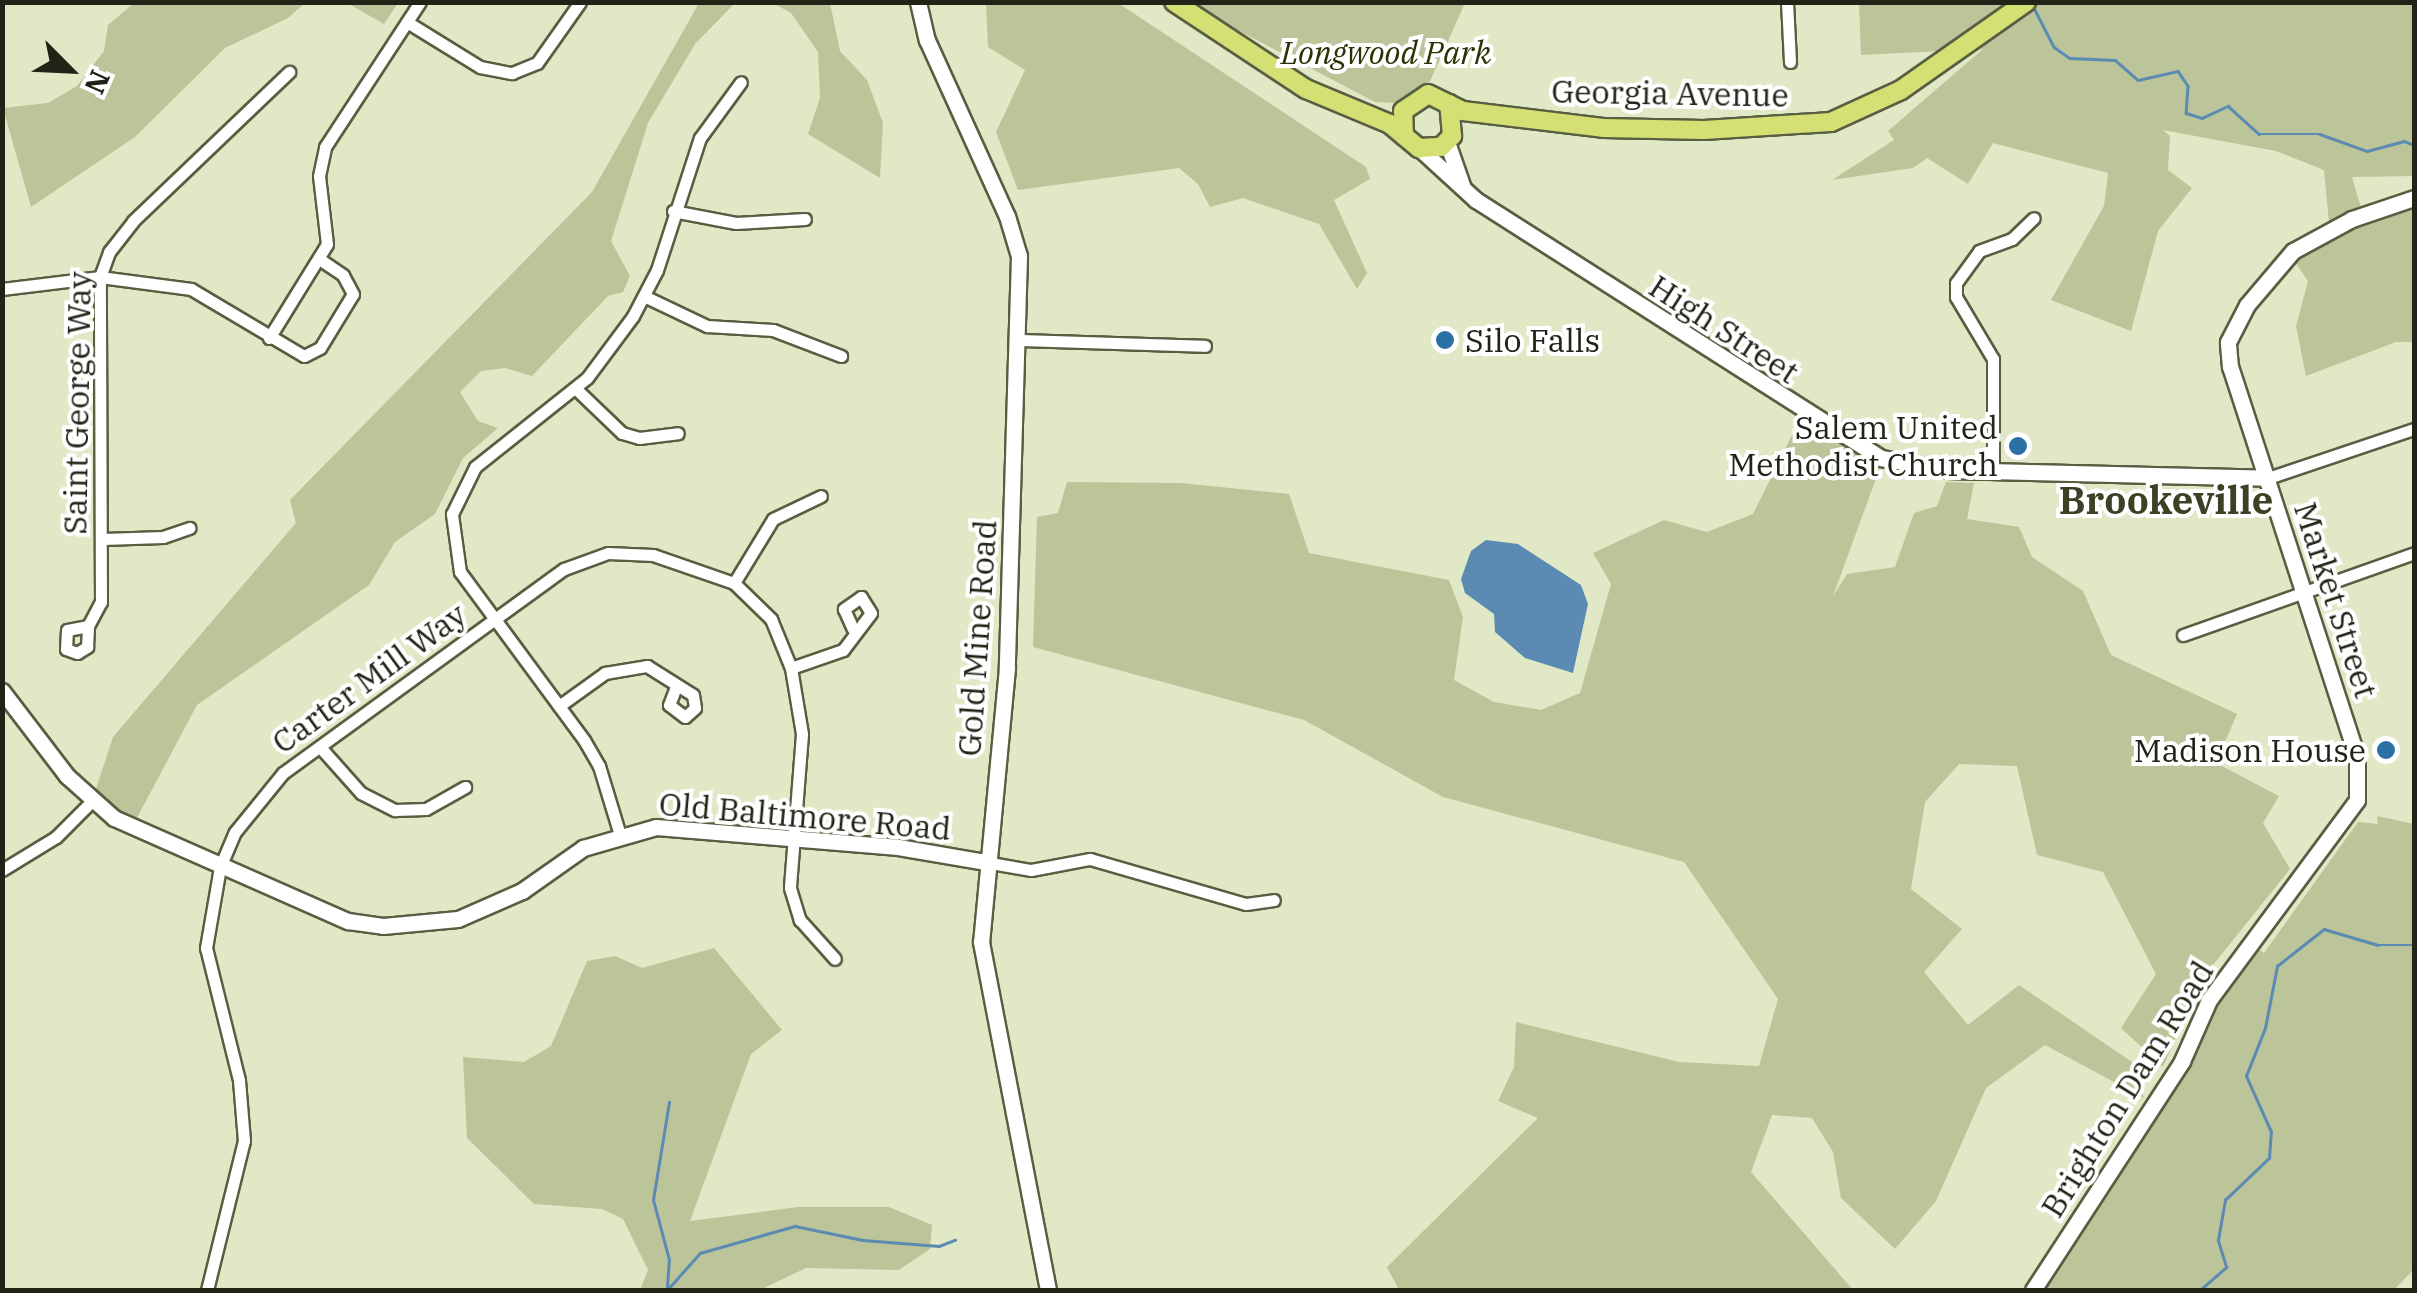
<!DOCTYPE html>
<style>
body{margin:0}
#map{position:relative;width:2417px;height:1293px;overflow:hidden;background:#e1e8c6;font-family:"IBM Plex Serif",serif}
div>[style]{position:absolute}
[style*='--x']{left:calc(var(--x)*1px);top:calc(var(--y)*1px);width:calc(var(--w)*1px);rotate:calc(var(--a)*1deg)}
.green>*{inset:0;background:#bcc49a}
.water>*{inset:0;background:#5b8bb3}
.stream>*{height:2.5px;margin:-1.25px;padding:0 1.25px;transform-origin:1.25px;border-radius:1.25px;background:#5b8bb3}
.roads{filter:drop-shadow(2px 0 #585e41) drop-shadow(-2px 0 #585e41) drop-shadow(0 2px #585e41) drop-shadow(0 -2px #585e41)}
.street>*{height:11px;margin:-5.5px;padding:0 5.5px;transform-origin:5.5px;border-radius:5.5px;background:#fff}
.secondary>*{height:15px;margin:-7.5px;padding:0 7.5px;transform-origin:7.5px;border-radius:7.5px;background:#fff}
.primary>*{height:18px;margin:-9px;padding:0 9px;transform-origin:9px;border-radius:9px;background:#d4df74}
.dots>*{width:28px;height:28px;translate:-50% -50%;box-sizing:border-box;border:5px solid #fff;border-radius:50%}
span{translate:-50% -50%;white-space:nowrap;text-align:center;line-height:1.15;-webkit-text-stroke:8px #fff;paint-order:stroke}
.park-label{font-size:32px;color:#2b3101;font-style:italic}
.street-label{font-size:32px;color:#212317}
.poi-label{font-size:32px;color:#212317}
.left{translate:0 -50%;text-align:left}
.right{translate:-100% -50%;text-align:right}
.quarter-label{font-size:38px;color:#3c4025;font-weight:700}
.frame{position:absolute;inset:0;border:5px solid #212317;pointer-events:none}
.north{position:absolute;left:20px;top:20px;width:100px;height:100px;-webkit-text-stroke:8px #fff;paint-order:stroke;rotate:114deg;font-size:28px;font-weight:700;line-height:40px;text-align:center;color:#212317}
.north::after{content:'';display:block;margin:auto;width:35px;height:45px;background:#212317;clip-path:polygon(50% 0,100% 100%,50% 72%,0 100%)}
</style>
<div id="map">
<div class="green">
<div style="clip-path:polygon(134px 3px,305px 3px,288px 18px,225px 48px,135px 137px,31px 207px,3px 108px,48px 103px,77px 86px,104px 51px,108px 25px)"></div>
<div style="clip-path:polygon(347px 3px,398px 3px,384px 24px)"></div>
<div style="clip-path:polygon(699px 3px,735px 3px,695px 44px,648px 123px,611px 241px,630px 276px,623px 292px,608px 296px,532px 376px,505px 368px,481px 371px,460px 392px,478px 421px,498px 428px,463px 458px,435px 514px,395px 542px,369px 585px,197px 705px,131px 829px,92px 801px,113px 737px,296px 523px,290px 500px,592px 192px)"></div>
<div style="clip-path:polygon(773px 3px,830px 3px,840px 51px,867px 80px,883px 123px,880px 178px,808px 134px,820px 98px,818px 52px,791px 13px)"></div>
<div style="clip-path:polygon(986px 3px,1118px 3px,1366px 167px,1370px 179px,1334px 200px,1367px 273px,1357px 289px,1319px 224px,1243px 198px,1210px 207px,1198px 184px,1179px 168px,1018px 190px,996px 132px,1025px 70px,988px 47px)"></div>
<div style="clip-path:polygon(1186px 3px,1465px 3px,1427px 88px,1394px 103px,1375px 102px)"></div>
<div style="clip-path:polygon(1859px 3px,2414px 3px,2414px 176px,2352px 177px,2361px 208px,2329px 222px,2324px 170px,2276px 151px,2163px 130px,2170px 136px,2168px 170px,2192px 188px,2158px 231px,2131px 331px,2051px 300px,2104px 206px,2108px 173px,1993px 143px,1968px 184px,1927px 158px,1913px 168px,1832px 180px,1894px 140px,1888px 131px,1983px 49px,1861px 55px)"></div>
<div style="clip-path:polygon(2414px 204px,2414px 342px,2396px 342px,2306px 376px,2296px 326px,2308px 281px,2293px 259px,2348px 227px)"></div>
<div style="clip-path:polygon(1800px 419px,1881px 465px,1833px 596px,1847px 574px,1895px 567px,1914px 513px,1937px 506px,1946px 482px,1974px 483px,1967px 519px,2019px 527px,2032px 557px,2083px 591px,2111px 655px,2237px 714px,2216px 763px,2279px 796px,2263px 823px,2290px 869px,2201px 980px,2163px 1067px,2121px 1028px,2156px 974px,2103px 872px,2037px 855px,2017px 766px,1959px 764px,1925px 802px,1911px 889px,1962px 929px,1924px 972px,1968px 1025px,2019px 985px,2132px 1062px,2144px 1098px,2045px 1045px,1986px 1088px,1936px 1201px,1895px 1249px,1841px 1198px,1833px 1152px,1812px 1118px,1772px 1115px,1751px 1172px,1853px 1290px,1399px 1290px,1387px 1267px,1538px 1118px,1498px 1101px,1514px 1067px,1516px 1022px,1679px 1062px,1759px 1066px,1778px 999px,1684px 862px,1443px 797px,1304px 720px,1033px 647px,1037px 517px,1058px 513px,1067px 482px,1181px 483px,1289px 494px,1309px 553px,1449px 580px,1463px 617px,1454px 680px,1494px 702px,1541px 710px,1580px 693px,1611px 584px,1593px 553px,1664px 520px,1707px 532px,1753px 514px)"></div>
<div style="clip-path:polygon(2377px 816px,2414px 824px,2414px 1269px,2394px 1290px,2033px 1290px,2250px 944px,2264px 953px,2358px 822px,2378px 824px)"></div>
<div style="clip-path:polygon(714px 948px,782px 1030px,751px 1054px,690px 1221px,798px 1207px,889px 1207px,932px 1225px,930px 1249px,899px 1270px,806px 1268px,760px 1290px,640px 1290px,648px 1270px,623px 1219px,602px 1209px,534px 1204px,467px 1138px,463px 1057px,524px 1062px,551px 1046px,587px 961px,615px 956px,642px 968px)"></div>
</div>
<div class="water">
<div style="clip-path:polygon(1486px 540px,1518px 544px,1581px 585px,1588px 604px,1573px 673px,1525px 658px,1495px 632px,1494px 614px,1465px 593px,1461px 579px,1471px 551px)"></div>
</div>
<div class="stream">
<div style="--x:2032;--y:4;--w:48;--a:62.9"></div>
<div style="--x:2054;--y:47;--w:19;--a:35"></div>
<div style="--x:2070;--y:58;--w:45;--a:2.5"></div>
<div style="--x:2115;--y:60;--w:30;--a:41"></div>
<div style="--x:2138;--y:80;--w:41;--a:-12.7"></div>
<div style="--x:2178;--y:71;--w:18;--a:56"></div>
<div style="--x:2188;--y:86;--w:27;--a:94"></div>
<div style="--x:2186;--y:113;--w:17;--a:17"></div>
<div style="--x:2202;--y:118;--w:29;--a:-25"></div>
<div style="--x:2228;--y:106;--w:42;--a:42.1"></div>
<div style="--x:2259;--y:134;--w:61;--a:0"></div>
<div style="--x:2320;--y:134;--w:50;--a:19.9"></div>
<div style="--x:2367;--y:151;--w:38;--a:-15"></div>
<div style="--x:2404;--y:141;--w:11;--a:22"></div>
<div style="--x:667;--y:1287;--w:27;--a:-86"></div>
<div style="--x:669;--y:1260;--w:62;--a:-104.9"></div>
<div style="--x:653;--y:1200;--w:99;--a:-80.7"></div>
<div style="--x:667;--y:1290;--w:50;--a:-48.3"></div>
<div style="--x:700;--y:1253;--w:99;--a:-15.9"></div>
<div style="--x:795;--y:1226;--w:69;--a:11.6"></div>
<div style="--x:863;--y:1240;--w:76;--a:4.5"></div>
<div style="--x:939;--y:1246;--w:17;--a:-21"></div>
<div style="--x:2200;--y:1290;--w:35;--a:-41"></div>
<div style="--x:2226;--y:1267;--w:28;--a:-107"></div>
<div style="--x:2218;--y:1240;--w:41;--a:-80.1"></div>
<div style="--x:2225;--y:1200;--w:61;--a:-43.7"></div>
<div style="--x:2269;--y:1158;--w:26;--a:-86"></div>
<div style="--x:2271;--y:1132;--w:61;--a:-114.1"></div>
<div style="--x:2246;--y:1076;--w:52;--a:-68.4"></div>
<div style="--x:2265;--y:1028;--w:63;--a:-79"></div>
<div style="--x:2277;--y:966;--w:60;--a:-38.2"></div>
<div style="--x:2324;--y:929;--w:56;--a:16.5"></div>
<div style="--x:2378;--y:945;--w:36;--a:0"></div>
</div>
<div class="roads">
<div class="street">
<div style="--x:1787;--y:2;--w:60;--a:87.1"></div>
<div style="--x:407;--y:22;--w:86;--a:31.7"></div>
<div style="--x:480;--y:67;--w:33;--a:11"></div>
<div style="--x:512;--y:73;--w:27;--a:-22"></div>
<div style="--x:537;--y:63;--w:75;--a:-54.8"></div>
<div style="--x:673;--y:211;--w:64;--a:10.8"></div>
<div style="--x:736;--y:223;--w:69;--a:-3.3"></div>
<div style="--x:2;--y:289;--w:99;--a:-7"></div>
<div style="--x:100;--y:277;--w:92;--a:7.5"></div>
<div style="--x:191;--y:289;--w:131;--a:30.7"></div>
<div style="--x:304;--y:356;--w:18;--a:-27"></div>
<div style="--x:320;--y:348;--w:63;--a:-58.6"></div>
<div style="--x:353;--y:294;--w:21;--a:-118"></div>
<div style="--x:343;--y:275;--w:27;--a:-146"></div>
<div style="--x:646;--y:297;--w:68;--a:25.4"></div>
<div style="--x:707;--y:326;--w:66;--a:3.5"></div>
<div style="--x:773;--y:330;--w:73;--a:20.9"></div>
<div style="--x:269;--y:338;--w:110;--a:-58.3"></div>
<div style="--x:327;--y:244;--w:68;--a:-96.7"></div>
<div style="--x:319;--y:176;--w:30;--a:-78"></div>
<div style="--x:325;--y:147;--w:173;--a:-56.8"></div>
<div style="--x:1018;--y:340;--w:187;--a:1.8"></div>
<div style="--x:575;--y:388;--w:65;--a:43.8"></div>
<div style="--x:622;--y:433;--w:18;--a:16"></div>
<div style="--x:639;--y:438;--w:39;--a:-7"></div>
<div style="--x:1993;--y:473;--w:114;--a:-90"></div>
<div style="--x:1993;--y:359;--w:72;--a:-120.8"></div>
<div style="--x:1956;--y:297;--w:14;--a:-90"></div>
<div style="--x:1956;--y:283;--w:39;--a:-54"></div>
<div style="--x:1979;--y:251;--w:35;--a:-20"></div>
<div style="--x:2012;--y:239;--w:30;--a:-44"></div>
<div style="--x:2268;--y:478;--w:154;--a:-18.6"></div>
<div style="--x:103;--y:539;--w:60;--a:-1.9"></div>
<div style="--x:163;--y:537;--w:28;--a:-19"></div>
<div style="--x:734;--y:583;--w:75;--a:-58.6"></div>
<div style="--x:773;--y:519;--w:53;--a:-25.6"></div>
<div style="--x:88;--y:626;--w:21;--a:169"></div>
<div style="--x:67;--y:630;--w:19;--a:93"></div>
<div style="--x:66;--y:649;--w:12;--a:20"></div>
<div style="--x:77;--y:653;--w:12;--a:-31"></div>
<div style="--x:87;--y:647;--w:21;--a:-87"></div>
<div style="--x:88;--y:626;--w:27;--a:-62"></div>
<div style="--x:101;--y:602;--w:325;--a:-90.2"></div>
<div style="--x:100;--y:277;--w:27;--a:-70"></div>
<div style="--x:109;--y:252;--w:39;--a:-52"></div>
<div style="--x:133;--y:221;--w:216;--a:-43.7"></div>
<div style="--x:2183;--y:635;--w:245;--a:-19.5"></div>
<div style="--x:791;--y:668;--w:55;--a:-19.1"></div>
<div style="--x:843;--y:650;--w:46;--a:-52.9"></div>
<div style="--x:871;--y:613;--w:19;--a:-122"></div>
<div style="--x:861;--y:597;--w:21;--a:145"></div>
<div style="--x:844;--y:609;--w:22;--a:66"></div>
<div style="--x:559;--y:706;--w:57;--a:-35.7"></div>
<div style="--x:605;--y:673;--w:43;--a:-9.5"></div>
<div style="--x:647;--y:666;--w:54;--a:32.2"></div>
<div style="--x:693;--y:695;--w:13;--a:81"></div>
<div style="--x:695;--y:708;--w:13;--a:138"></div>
<div style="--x:685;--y:717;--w:20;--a:-143"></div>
<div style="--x:669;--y:705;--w:19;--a:-69"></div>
<div style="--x:320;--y:747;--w:62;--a:48.3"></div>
<div style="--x:361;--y:793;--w:38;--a:27"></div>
<div style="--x:395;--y:810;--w:31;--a:-2"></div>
<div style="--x:426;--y:809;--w:45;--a:-29.4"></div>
<div style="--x:620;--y:835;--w:72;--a:-106.9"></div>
<div style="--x:599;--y:766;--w:30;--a:-120"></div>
<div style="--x:584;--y:740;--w:209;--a:-126.4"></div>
<div style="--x:460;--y:572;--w:59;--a:-97.9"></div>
<div style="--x:452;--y:514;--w:52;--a:-63.9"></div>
<div style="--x:475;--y:467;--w:143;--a:-38.5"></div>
<div style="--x:587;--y:378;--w:77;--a:-53.4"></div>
<div style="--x:633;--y:316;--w:52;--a:-62.4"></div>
<div style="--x:657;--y:270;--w:139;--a:-72"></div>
<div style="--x:700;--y:138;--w:69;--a:-53.8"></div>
<div style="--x:985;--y:862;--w:47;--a:9.9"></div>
<div style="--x:1031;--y:870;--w:60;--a:-10.6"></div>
<div style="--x:1090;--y:859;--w:162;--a:16.1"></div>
<div style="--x:1246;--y:904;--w:28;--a:-8"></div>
<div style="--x:2;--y:870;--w:63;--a:-31.4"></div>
<div style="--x:56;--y:837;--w:51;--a:-45"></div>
<div style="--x:207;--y:1290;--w:154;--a:-76.1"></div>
<div style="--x:244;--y:1141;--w:61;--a:-94.7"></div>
<div style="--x:239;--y:1080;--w:136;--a:-104"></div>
<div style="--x:206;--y:948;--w:82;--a:-80.2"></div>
<div style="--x:220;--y:867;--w:38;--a:-67"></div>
<div style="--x:235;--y:832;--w:76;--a:-50.9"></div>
<div style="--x:283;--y:773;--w:347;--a:-36"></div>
<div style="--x:564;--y:569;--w:47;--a:-20"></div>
<div style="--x:608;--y:553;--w:45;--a:2.5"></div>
<div style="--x:653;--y:555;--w:86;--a:19.1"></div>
<div style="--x:734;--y:583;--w:52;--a:44.2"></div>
<div style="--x:771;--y:619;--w:53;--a:67.8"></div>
<div style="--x:791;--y:668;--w:67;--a:80.5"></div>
<div style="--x:802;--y:734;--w:154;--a:94.5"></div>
<div style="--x:790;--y:888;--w:34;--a:73"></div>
<div style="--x:800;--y:920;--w:52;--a:48.1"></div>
</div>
<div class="secondary">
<div style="--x:918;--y:2;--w:39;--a:77"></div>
<div style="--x:927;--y:40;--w:193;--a:65.6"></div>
<div style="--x:1007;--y:216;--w:42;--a:73.3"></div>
<div style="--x:1019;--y:256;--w:412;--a:91.7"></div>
<div style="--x:1007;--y:668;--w:275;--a:95.4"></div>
<div style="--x:981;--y:942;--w:354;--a:79.1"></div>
<div style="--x:1447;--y:142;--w:46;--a:70.8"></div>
<div style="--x:1419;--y:148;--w:77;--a:42.4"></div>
<div style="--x:1476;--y:200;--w:480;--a:32.5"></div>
<div style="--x:1881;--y:458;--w:67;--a:10.3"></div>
<div style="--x:1947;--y:470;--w:321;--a:1.4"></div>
<div style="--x:2;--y:691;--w:107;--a:52.6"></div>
<div style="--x:67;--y:776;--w:63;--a:41.8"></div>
<div style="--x:114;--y:818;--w:256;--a:23.8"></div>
<div style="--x:348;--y:921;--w:35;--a:8"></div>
<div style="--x:383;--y:926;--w:75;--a:-5.3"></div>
<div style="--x:458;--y:919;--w:70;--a:-23.6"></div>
<div style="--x:522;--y:891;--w:75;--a:-35.2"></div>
<div style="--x:583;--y:848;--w:76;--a:-16"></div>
<div style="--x:656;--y:827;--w:243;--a:4.7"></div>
<div style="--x:898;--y:847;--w:88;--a:9.8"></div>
<div style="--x:2033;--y:1290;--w:273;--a:-56.9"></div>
<div style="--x:2182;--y:1061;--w:67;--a:-66.1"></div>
<div style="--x:2209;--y:1000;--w:249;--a:-53.5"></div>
<div style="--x:2357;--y:800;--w:43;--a:-90"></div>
<div style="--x:2357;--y:757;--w:410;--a:-108"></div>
<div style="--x:2230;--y:367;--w:25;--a:-95"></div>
<div style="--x:2228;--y:342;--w:42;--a:-62.8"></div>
<div style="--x:2247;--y:305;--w:71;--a:-49.6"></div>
<div style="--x:2293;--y:251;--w:67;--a:-28.5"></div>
<div style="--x:2352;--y:219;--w:65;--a:-18.7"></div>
</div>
<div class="primary">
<div style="--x:1174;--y:2;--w:158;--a:33.4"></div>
<div style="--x:1306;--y:89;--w:91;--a:22.6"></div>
<div style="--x:1390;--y:124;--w:38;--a:40"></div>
<div style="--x:1419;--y:148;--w:22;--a:-3"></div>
<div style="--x:1441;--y:147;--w:16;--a:-45"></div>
<div style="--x:1452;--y:136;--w:32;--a:-95"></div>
<div style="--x:1404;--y:136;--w:25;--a:-92"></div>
<div style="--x:1403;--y:111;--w:30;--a:-34"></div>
<div style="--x:1428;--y:94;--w:39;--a:26"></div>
<div style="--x:1463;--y:111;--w:141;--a:6.9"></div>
<div style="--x:1603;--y:128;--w:101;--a:1.1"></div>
<div style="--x:1704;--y:130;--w:127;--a:-3.6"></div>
<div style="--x:1831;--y:122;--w:77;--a:-24.6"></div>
<div style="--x:1901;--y:90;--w:153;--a:-35.1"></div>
</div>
</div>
<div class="dots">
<div style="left:1445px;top:340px;background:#2b70a5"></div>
<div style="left:2018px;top:446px;background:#2b70a5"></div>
<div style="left:2386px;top:750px;background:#2b70a5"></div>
</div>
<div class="park-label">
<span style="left:1386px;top:52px">Longwood Park</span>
</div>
<div class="street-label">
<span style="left:1670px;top:93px;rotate:1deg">Georgia Avenue</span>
<span style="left:1724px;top:329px;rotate:33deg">High Street</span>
<span style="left:77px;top:403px;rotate:-89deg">Saint George Way</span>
<span style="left:2336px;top:600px;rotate:72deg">Market Street</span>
<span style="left:977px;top:638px;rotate:-86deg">Gold Mine Road</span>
<span style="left:369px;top:678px;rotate:-36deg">Carter Mill Way</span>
<span style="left:805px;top:816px;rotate:5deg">Old Baltimore Road</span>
<span style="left:2127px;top:1089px;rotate:-58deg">Brighton Dam Road</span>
</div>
<div class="poi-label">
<span class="left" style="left:1465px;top:340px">Silo Falls</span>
<span class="right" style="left:1998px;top:446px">Salem United<br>Methodist Church</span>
<span class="right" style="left:2366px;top:750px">Madison House</span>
</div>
<div class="quarter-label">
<span style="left:2166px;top:500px">Brookeville</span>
</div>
<div class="frame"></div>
<div class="north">N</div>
</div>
